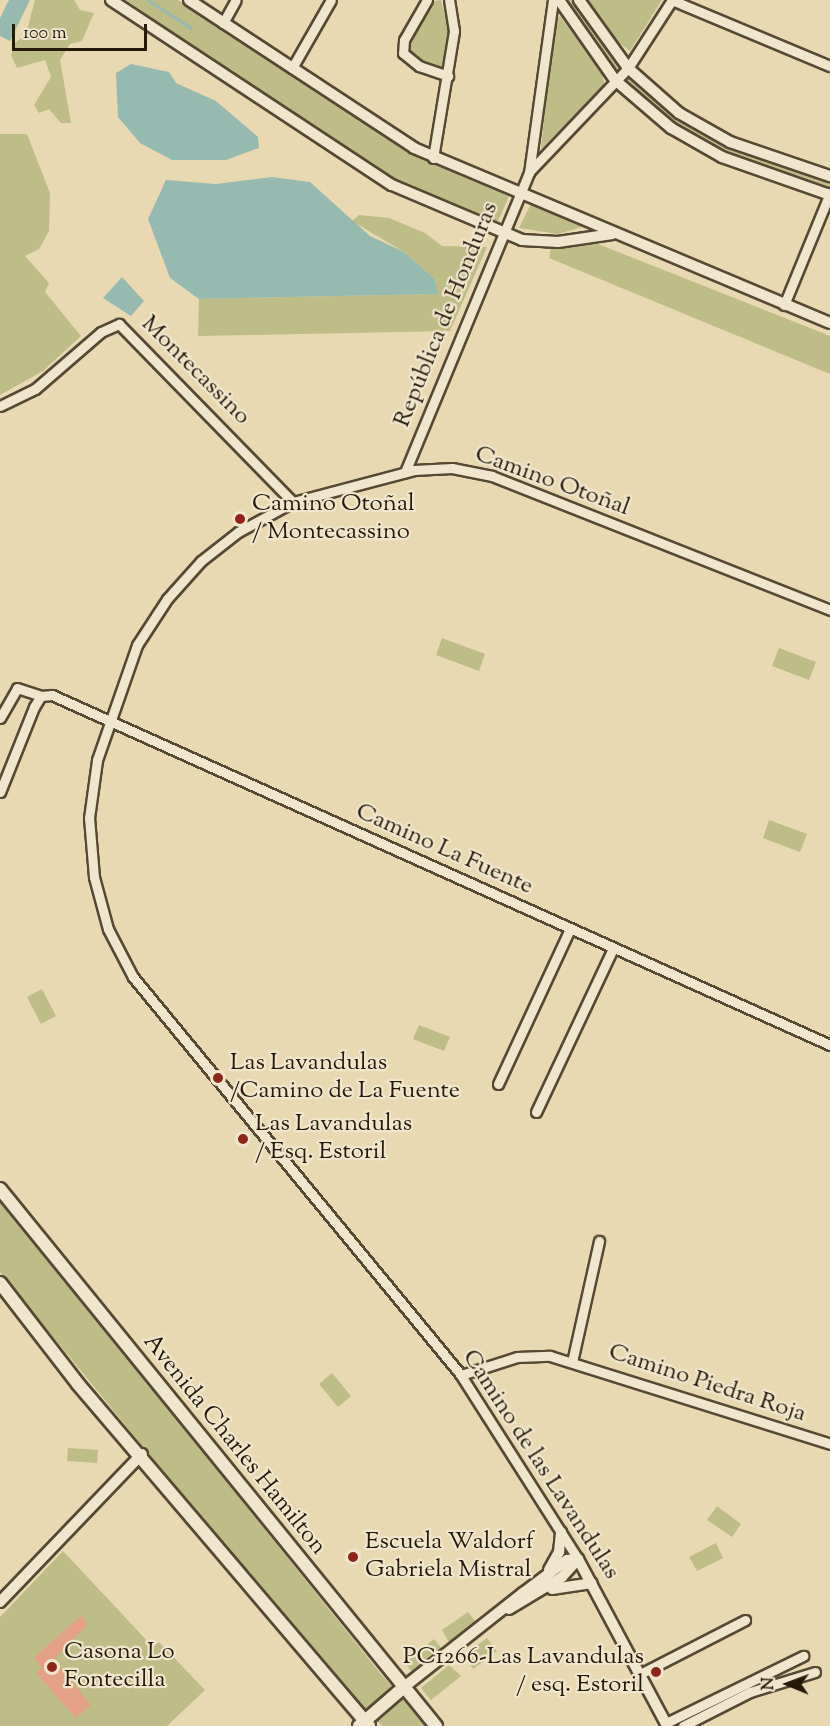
<!DOCTYPE html>
<meta charset="utf-8">
<style>
body{margin:0}
#map{position:relative;width:830px;height:1726px;overflow:hidden;background:#e8d9b2;font-family:"Sorts Mill Goudy",serif}
div>[style]{position:absolute}
[style*='--x']{left:calc(var(--x)*1px);top:calc(var(--y)*1px);width:calc(var(--w)*1px);rotate:calc(var(--a)*1deg)}
.green>*{inset:0;background:#bebc87}
.water>*{inset:0;background:#97bab0}
.stream>*{height:3px;margin:-1.5px;padding:0 1.5px;transform-origin:1.5px;border-radius:1.5px;background:#97bab0}
.building>*{inset:0;background:#e5a088}
.roads{filter:drop-shadow(2px 0 #564934) drop-shadow(-2px 0 #564934) drop-shadow(0 2px #564934) drop-shadow(0 -2px #564934)}
.minor>*{height:9px;margin:-4.5px;padding:0 4.5px;transform-origin:4.5px;border-radius:4.5px;background:#f0e6cd}
.tertiary>*{height:10px;margin:-5px;padding:0 5px;transform-origin:5px;border-radius:5px;background:#f0e6cd}
.secondary>*{height:12px;margin:-6px;padding:0 6px;transform-origin:6px;border-radius:6px;background:#f0e6cd}
.dots>*{width:16px;height:16px;translate:-50% -50%;box-sizing:border-box;border:3px solid #f0e6cd;border-radius:50%}
span{translate:-50% -50%;white-space:nowrap;text-align:center;line-height:1.15;-webkit-text-stroke:4.5px #f0e6cd;paint-order:stroke}
.street-label{font-size:24px;color:#25190a}
.poi-label{font-size:24px;color:#25190a}
.left{translate:0 -50%;text-align:left}
.right{translate:-100% -50%;text-align:right}
.north{position:absolute;left:758px;top:1654px;width:60px;height:60px;-webkit-text-stroke:4px #f0e6cd;paint-order:stroke;rotate:271deg;font-size:16px;font-weight:700;line-height:24px;text-align:center;color:#25190a}
.north::after{content:'';display:block;margin:auto;width:21px;height:27px;background:#25190a;clip-path:polygon(50% 0,100% 100%,50% 72%,0 100%)}
.scale{position:absolute;left:12px;top:24px;width:135px;height:27px;box-sizing:border-box;border:3px solid #25190a;border-top:0;padding-left:8px;font-size:18px;line-height:21px;white-space:nowrap;color:#25190a;-webkit-text-stroke:4px #f0e6cd;paint-order:stroke}
</style>
<div id="map">
<div class="green">
<div style="clip-path:polygon(35px 0,74px 0,80px 10px,94px 13px,82px 41px,70px 44px,60px 60px,71px 123px,61px 123px,49px 109px,39px 113px,34px 105px,51px 77px,45px 60px,17px 68px,11px 55px,15px 43px,26px 34px)"></div>
<div style="clip-path:polygon(126px 0,178px 0,407px 151px,509px 196px,496px 226px,388px 180px)"></div>
<div style="clip-path:polygon(441px 0,448px 29px,444px 67px,439px 69px,406px 52px,430px 2px)"></div>
<div style="clip-path:polygon(565px 0,573px 0,619px 65px,617px 70px)"></div>
<div style="clip-path:polygon(587px 0,662px 0,630px 51px,604px 31px)"></div>
<div style="clip-path:polygon(560px 16px,603px 74px,604px 85px,541px 149px,554px 20px)"></div>
<div style="clip-path:polygon(628px 76px,701px 133px,830px 182px,830px 189px,742px 158px,679px 127px,624px 81px)"></div>
<div style="clip-path:polygon(0 134px,27px 134px,50px 193px,49px 231px,39px 249px,25px 256px,49px 283px,45px 292px,81px 336px,43px 371px,0 395px)"></div>
<div style="clip-path:polygon(531px 204px,582px 227px,558px 234px,519px 228px)"></div>
<div style="clip-path:polygon(359px 215px,389px 218px,425px 233px,442px 246px,487px 247px,450px 331px,198px 336px,199px 299px,437px 294px,434px 278px,404px 252px,352px 221px)"></div>
<div style="clip-path:polygon(588px 240px,830px 336px,830px 374px,549px 258px,551px 248px)"></div>
<div style="clip-path:polygon(442px 638px,485px 654px,479px 671px,436px 655px)"></div>
<div style="clip-path:polygon(779px 648px,816px 662px,809px 680px,772px 666px)"></div>
<div style="clip-path:polygon(769px 820px,807px 834px,800px 852px,763px 838px)"></div>
<div style="clip-path:polygon(42px 989px,56px 1016px,41px 1024px,27px 997px)"></div>
<div style="clip-path:polygon(419px 1025px,450px 1037px,444px 1051px,413px 1039px)"></div>
<div style="clip-path:polygon(0 1199px,380px 1673px,427px 1726px,383px 1726px,356px 1707px,0 1272px)"></div>
<div style="clip-path:polygon(332px 1373px,351px 1396px,338px 1407px,319px 1384px)"></div>
<div style="clip-path:polygon(68px 1448px,98px 1450px,97px 1463px,67px 1461px)"></div>
<div style="clip-path:polygon(717px 1506px,741px 1524px,732px 1537px,707px 1520px)"></div>
<div style="clip-path:polygon(716px 1543px,723px 1558px,697px 1571px,689px 1557px)"></div>
<div style="clip-path:polygon(63px 1551px,153px 1647px,159px 1642px,205px 1690px,167px 1726px,0 1726px,0 1617px)"></div>
<div style="clip-path:polygon(468px 1612px,477px 1623px,450px 1644px,442px 1630px)"></div>
<div style="clip-path:polygon(487px 1638px,497px 1651px,473px 1669px,464px 1655px)"></div>
<div style="clip-path:polygon(434px 1639px,442px 1649px,413px 1673px,405px 1663px)"></div>
<div style="clip-path:polygon(449px 1665px,461px 1676px,431px 1700px,421px 1688px)"></div>
</div>
<div class="water">
<div style="clip-path:polygon(9px 0,30px 0,10px 41px,0 36px,0 18px)"></div>
<div style="clip-path:polygon(131px 64px,169px 72px,176px 83px,216px 101px,258px 137px,259px 148px,226px 160px,172px 160px,140px 143px,118px 117px,116px 73px)"></div>
<div style="clip-path:polygon(272px 177px,310px 182px,370px 236px,404px 252px,434px 278px,438px 294px,199px 299px,170px 278px,148px 219px,166px 180px,216px 184px)"></div>
<div style="clip-path:polygon(122px 277px,144px 301px,131px 316px,103px 298px)"></div>
</div>
<div class="stream">
<div style="--x:148;--y:0;--w:51;--a:33.1"></div>
</div>
<div class="building">
<div style="clip-path:polygon(81px 1616px,88px 1624px,54px 1659px,91px 1705px,76px 1718px,36px 1673px,42px 1668px,34px 1658px)"></div>
</div>
<div class="roads">
<div class="minor">
<div style="--x:427;--y:0;--w:46;--a:119.9"></div>
<div style="--x:404;--y:40;--w:13;--a:94"></div>
<div style="--x:403;--y:53;--w:21;--a:39"></div>
<div style="--x:419;--y:66;--w:31;--a:19"></div>
<div style="--x:672;--y:0;--w:171;--a:22.7"></div>
<div style="--x:223;--y:23;--w:26;--a:-61"></div>
<div style="--x:292;--y:68;--w:78;--a:-60.2"></div>
<div style="--x:433;--y:158;--w:129;--a:-80.6"></div>
<div style="--x:454;--y:31;--w:31;--a:-99"></div>
<div style="--x:530;--y:171;--w:142;--a:-46.4"></div>
<div style="--x:628;--y:68;--w:81;--a:-57.1"></div>
<div style="--x:784;--y:305;--w:121;--a:-67.7"></div>
<div style="--x:0;--y:406;--w:39;--a:-26"></div>
<div style="--x:35;--y:389;--w:87;--a:-40.8"></div>
<div style="--x:101;--y:332;--w:20;--a:-24"></div>
<div style="--x:119;--y:324;--w:249;--a:45.7"></div>
<div style="--x:405;--y:472;--w:324;--a:-67.5"></div>
<div style="--x:529;--y:173;--w:175;--a:-82.1"></div>
<div style="--x:0;--y:718;--w:34;--a:-60"></div>
<div style="--x:17;--y:688;--w:25;--a:18"></div>
<div style="--x:0;--y:792;--w:92;--a:-68.2"></div>
<div style="--x:34;--y:707;--w:13;--a:-58"></div>
<div style="--x:41;--y:696;--w:11;--a:-5"></div>
<div style="--x:52;--y:695;--w:853;--a:24.22"></div>
<div style="--x:498;--y:1084;--w:171;--a:-65.1"></div>
<div style="--x:536;--y:1112;--w:181;--a:-64.8"></div>
<div style="--x:572;--y:1362;--w:124;--a:-77.4"></div>
<div style="--x:461;--y:1375;--w:59;--a:-17.8"></div>
<div style="--x:517;--y:1357;--w:33;--a:-2"></div>
<div style="--x:550;--y:1356;--w:294;--a:17.4"></div>
<div style="--x:578;--y:1559;--w:218;--a:-122.5"></div>
<div style="--x:461;--y:1375;--w:516;--a:-129.49"></div>
<div style="--x:133;--y:977;--w:54;--a:-117.5"></div>
<div style="--x:108;--y:929;--w:54;--a:-105.1"></div>
<div style="--x:94;--y:877;--w:59;--a:-94.8"></div>
<div style="--x:89;--y:818;--w:59;--a:-82.1"></div>
<div style="--x:97;--y:760;--w:122;--a:-70.8"></div>
<div style="--x:137;--y:645;--w:55;--a:-56.9"></div>
<div style="--x:167;--y:599;--w:51;--a:-48.2"></div>
<div style="--x:201;--y:561;--w:47;--a:-38.1"></div>
<div style="--x:238;--y:532;--w:63;--a:-28.6"></div>
<div style="--x:293;--y:502;--w:125;--a:-14.8"></div>
<div style="--x:414;--y:470;--w:38;--a:-3"></div>
<div style="--x:452;--y:468;--w:41;--a:11.3"></div>
<div style="--x:492;--y:476;--w:364;--a:21.6"></div>
<div style="--x:642;--y:1673;--w:116;--a:-27.2"></div>
<div style="--x:666;--y:1723;--w:153;--a:-26.1"></div>
<div style="--x:683;--y:1726;--w:75;--a:-26.9"></div>
<div style="--x:750;--y:1692;--w:68;--a:-17.1"></div>
</div>
<div class="tertiary">
<div style="--x:111;--y:0;--w:336;--a:33.4"></div>
<div style="--x:392;--y:185;--w:141;--a:22.9"></div>
<div style="--x:522;--y:240;--w:36;--a:3"></div>
<div style="--x:558;--y:242;--w:55;--a:-8.4"></div>
<div style="--x:189;--y:0;--w:269;--a:33.3"></div>
<div style="--x:414;--y:148;--w:451;--a:22.8"></div>
<div style="--x:559;--y:0;--w:98;--a:55"></div>
<div style="--x:615;--y:80;--w:74;--a:40.6"></div>
<div style="--x:671;--y:128;--w:59;--a:29.6"></div>
<div style="--x:722;--y:157;--w:114;--a:19.4"></div>
<div style="--x:579;--y:0;--w:84;--a:54.2"></div>
<div style="--x:628;--y:68;--w:68;--a:41.4"></div>
<div style="--x:679;--y:113;--w:59;--a:29.6"></div>
<div style="--x:730;--y:142;--w:106;--a:18.8"></div>
<div style="--x:578;--y:1559;--w:189;--a:61.9"></div>
<div style="--x:549;--y:1570;--w:21;--a:-61"></div>
<div style="--x:559;--y:1552;--w:20;--a:-84"></div>
<div style="--x:552;--y:1589;--w:40;--a:-8.5"></div>
<div style="--x:0;--y:1602;--w:205;--a:-46.2"></div>
<div style="--x:509;--y:1609;--w:62;--a:-31.1"></div>
<div style="--x:562;--y:1577;--w:24;--a:-48"></div>
<div style="--x:404;--y:1687;--w:152;--a:-38.3"></div>
<div style="--x:523;--y:1593;--w:55;--a:-36.9"></div>
<div style="--x:567;--y:1560;--w:11;--a:-5"></div>
</div>
<div class="secondary">
<div style="--x:0;--y:1189;--w:692;--a:50.93"></div>
<div style="--x:0;--y:1283;--w:128;--a:52.3"></div>
<div style="--x:78;--y:1384;--w:449;--a:49.6"></div>
<div style="--x:359;--y:1726;--w:60;--a:-40.9"></div>
</div>
</div>
<div class="dots">
<div style="left:240px;top:519px;background:#8f2418"></div>
<div style="left:218px;top:1078px;background:#8f2418"></div>
<div style="left:243px;top:1139px;background:#8f2418"></div>
<div style="left:353px;top:1557px;background:#8f2418"></div>
<div style="left:52px;top:1667px;background:#8f2418"></div>
<div style="left:656px;top:1672px;background:#8f2418"></div>
</div>
<div class="street-label">
<span style="left:447px;top:315px;rotate:-68deg">República de Honduras</span>
<span style="left:195px;top:371px;rotate:45deg">Montecassino</span>
<span style="left:552px;top:482px;rotate:20deg">Camino Otoñal</span>
<span style="left:444px;top:850px;rotate:24deg">Camino La Fuente</span>
<span style="left:707px;top:1384px;rotate:18deg">Camino Piedra Roja</span>
<span style="left:234px;top:1445px;rotate:51deg">Avenida Charles Hamilton</span>
<span style="left:540px;top:1465px;rotate:57deg">Camino de las Lavandulas</span>
</div>
<div class="poi-label">
<span class="left" style="left:252px;top:519px">Camino Otoñal<br>/ Montecassino</span>
<span class="left" style="left:230px;top:1078px">Las Lavandulas<br>/Camino de La Fuente</span>
<span class="left" style="left:255px;top:1139px">Las Lavandulas<br>/ Esq. Estoril</span>
<span class="left" style="left:365px;top:1557px">Escuela Waldorf<br>Gabriela Mistral</span>
<span class="left" style="left:64px;top:1667px">Casona Lo<br>Fontecilla</span>
<span class="right" style="left:644px;top:1672px">PC1266-Las Lavandulas<br>/ esq. Estoril</span>
</div>
<div class="north">N</div>
<div class="scale">100 m</div>
</div>
